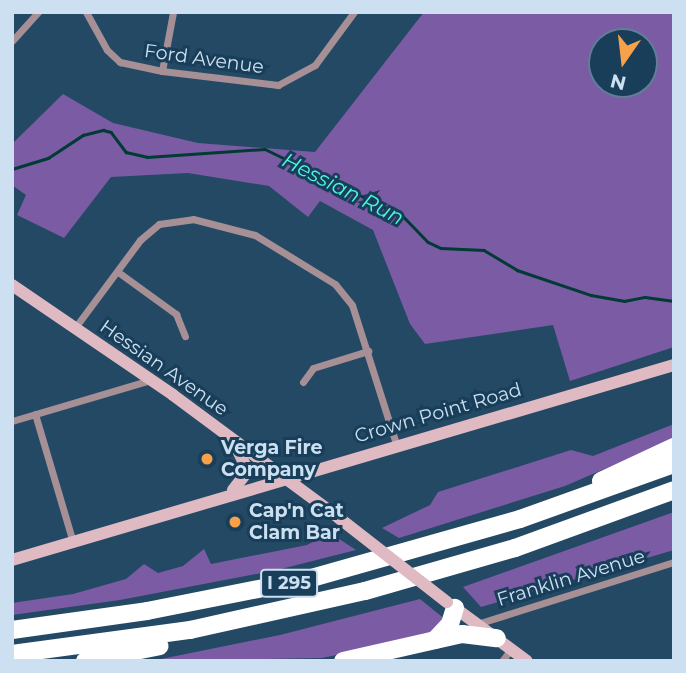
<!DOCTYPE html>
<style>
body{margin:0}
#map{position:relative;width:686px;height:673px;overflow:hidden;background:#234965;font-family:Montserrat,sans-serif}
div>[style]{position:absolute}
[style*='--x']{left:calc(var(--x)*1px);top:calc(var(--y)*1px);width:calc(var(--w)*1px);rotate:calc(var(--a)*1deg)}
.green>*{inset:0;background:#7b5ba3}
.stream>*{height:2.5px;margin:-1.25px;padding:0 1.25px;transform-origin:1.25px;border-radius:1.25px;background:#003b35}
.street>*{height:7px;margin:-3.5px;padding:0 3.5px;transform-origin:3.5px;border-radius:3.5px;background:#a79095}
.secondary>*{height:12px;margin:-6px;padding:0 6px;transform-origin:6px;border-radius:6px;background:#dfbac2}
.highway>*{height:18px;margin:-9px;padding:0 9px;transform-origin:9px;border-radius:9px;background:#fff}
.secondary-bridge>*{height:12px;margin:-6px;padding:0 6px;transform-origin:6px;border-radius:6px;background:#dfbac2}
.dots>*{width:19px;height:19px;translate:-50% -50%;box-sizing:border-box;border:4px solid #183e59;border-radius:50%}
span{translate:-50% -50%;white-space:nowrap;text-align:center;line-height:1.15;-webkit-text-stroke:6px #183e59;paint-order:stroke}
.shield-label span{padding:2px 5px;background:#183e59;border:2px solid;border-radius:5px;-webkit-text-stroke-width:0}
.shield-label{font-size:18px;color:#cce0f1;font-weight:700}
.street-label{font-size:19px;color:#cce0f1}
.poi-label{font-size:19px;color:#cce0f1;font-weight:700}
.left{translate:0 -50%;text-align:left}
.water-label{font-size:21px;color:#4df6e0;font-style:italic}
.frame{position:absolute;inset:0;border:14px solid #cce0f1;pointer-events:none}
.north{position:absolute;left:588px;top:28px;width:70px;height:70px;box-sizing:border-box;background:#183e59;border:2px solid #607f96;border-radius:50%;rotate:194deg;font-size:19px;font-weight:700;line-height:28px;text-align:center;color:#cce0f1}
.north::after{content:'';display:block;margin:auto;width:24px;height:32px;background:#f7a14a;clip-path:polygon(50% 0,100% 100%,50% 72%,0 100%)}
</style>
<div id="map">
<div class="green">
<div style="clip-path:polygon(evenodd,424px 12px,674px 12px,674px 347px,570px 381px,553px 325px,425px 344px,410px 324px,373px 230px,320px 201px,308px 217px,269px 186px,188px 173px,111px 177px,64px 238px,17px 215px,26px 195px,12px 185px,12px 144px,63px 94px,113px 123px,198px 143px,315px 152px,424px 12px,602px 42px,644px 42px,644px 84px,602px 84px,602px 42px)"></div>
<div style="clip-path:polygon(674px 424px,674px 439px,565px 486px,399px 538px,382px 528px,430px 505px,438px 492px,571px 450px,593px 456px)"></div>
<div style="clip-path:polygon(674px 512px,674px 550px,481px 607px,463px 587px)"></div>
<div style="clip-path:polygon(330px 533px,356px 550px,277px 570px,120px 600px,12px 615px,12px 603px,73px 594px,126px 579px,144px 564px,158px 573px,183px 566px,204px 549px,211px 564px,307px 545px)"></div>
<div style="clip-path:polygon(420px 599px,446px 620px,428px 636px,322px 658px,151px 661px,280px 635px)"></div>
</div>
<div class="stream">
<div style="--x:12;--y:169;--w:38;--a:-17"></div>
<div style="--x:48;--y:158;--w:42;--a:-33.3"></div>
<div style="--x:83;--y:135;--w:21;--a:-14"></div>
<div style="--x:103;--y:130;--w:8;--a:14"></div>
<div style="--x:111;--y:132;--w:25;--a:53"></div>
<div style="--x:126;--y:152;--w:22;--a:13"></div>
<div style="--x:147;--y:157;--w:118;--a:-3.9"></div>
<div style="--x:265;--y:149;--w:153;--a:25.9"></div>
<div style="--x:403;--y:216;--w:36;--a:46"></div>
<div style="--x:428;--y:242;--w:14;--a:25"></div>
<div style="--x:441;--y:248;--w:43;--a:2.7"></div>
<div style="--x:484;--y:250;--w:39;--a:31"></div>
<div style="--x:517;--y:270;--w:78;--a:18.7"></div>
<div style="--x:591;--y:295;--w:34;--a:10"></div>
<div style="--x:624;--y:301;--w:21;--a:-11"></div>
<div style="--x:645;--y:297;--w:29;--a:8"></div>
</div>
<div class="street">
<div style="--x:86;--y:12;--w:43;--a:61.1"></div>
<div style="--x:107;--y:50;--w:18;--a:43"></div>
<div style="--x:120;--y:62;--w:43;--a:12.1"></div>
<div style="--x:162;--y:71;--w:117;--a:6.9"></div>
<div style="--x:278;--y:85;--w:42;--a:-28.4"></div>
<div style="--x:315;--y:65;--w:66;--a:-53.7"></div>
<div style="--x:12;--y:41;--w:39;--a:-48"></div>
<div style="--x:162;--y:71;--w:60;--a:-79.4"></div>
<div style="--x:118;--y:272;--w:72;--a:35.9"></div>
<div style="--x:176;--y:314;--w:24;--a:68"></div>
<div style="--x:74;--y:329;--w:111;--a:-53.4"></div>
<div style="--x:140;--y:240;--w:25;--a:-40"></div>
<div style="--x:159;--y:224;--w:34;--a:-8"></div>
<div style="--x:193;--y:219;--w:64;--a:14.5"></div>
<div style="--x:255;--y:235;--w:94;--a:31.5"></div>
<div style="--x:335;--y:284;--w:27;--a:51"></div>
<div style="--x:352;--y:305;--w:146;--a:72.4"></div>
<div style="--x:303;--y:382;--w:17;--a:-54"></div>
<div style="--x:313;--y:368;--w:58;--a:-17.2"></div>
<div style="--x:35;--y:414;--w:134;--a:73.5"></div>
<div style="--x:12;--y:421;--w:144;--a:-16.5"></div>
<div style="--x:477;--y:624;--w:207;--a:-17.5"></div>
<div style="--x:502;--y:661;--w:15;--a:-53"></div>
</div>
<div class="secondary">
<div style="--x:12;--y:285;--w:195;--a:34.3"></div>
<div style="--x:173;--y:395;--w:207;--a:36.5"></div>
<div style="--x:233;--y:490;--w:24;--a:-52"></div>
<div style="--x:248;--y:471;--w:30;--a:-116"></div>
<div style="--x:12;--y:560;--w:690;--a:-16.41"></div>
<div style="--x:451;--y:605;--w:94;--a:36.4"></div>
</div>
<div class="highway">
<div style="--x:601;--y:481;--w:81;--a:-25"></div>
<div style="--x:12;--y:630;--w:136;--a:-8"></div>
<div style="--x:147;--y:611;--w:164;--a:-11.2"></div>
<div style="--x:308;--y:579;--w:220;--a:-15.8"></div>
<div style="--x:520;--y:519;--w:164;--a:-19.7"></div>
<div style="--x:435;--y:640;--w:22;--a:-47"></div>
<div style="--x:450;--y:624;--w:17;--a:-73"></div>
<div style="--x:12;--y:654;--w:180;--a:-7.7"></div>
<div style="--x:190;--y:630;--w:179;--a:-12.6"></div>
<div style="--x:365;--y:591;--w:156;--a:-16"></div>
<div style="--x:515;--y:548;--w:169;--a:-20"></div>
<div style="--x:85;--y:661;--w:76;--a:-11.3"></div>
<div style="--x:343;--y:661;--w:122;--a:-12.8"></div>
<div style="--x:462;--y:634;--w:35;--a:7"></div>
</div>
<div class="secondary-bridge">
<div style="--x:339;--y:518;--w:137;--a:37.9"></div>
</div>
<div class="dots">
<div style="left:207px;top:459px;background:#f7a14a"></div>
<div style="left:235px;top:522px;background:#f7a14a"></div>
</div>
<div class="shield-label">
<span style="left:289px;top:583px">I 295</span>
</div>
<div class="street-label">
<span style="left:204px;top:59px;rotate:8deg">Ford Avenue</span>
<span style="left:164px;top:368px;rotate:35deg">Hessian Avenue</span>
<span style="left:438px;top:413px;rotate:-16deg">Crown Point Road</span>
<span style="left:571px;top:578px;rotate:-17deg">Franklin Avenue</span>
</div>
<div class="poi-label">
<span class="left" style="left:221px;top:459px">Verga Fire<br>Company</span>
<span class="left" style="left:249px;top:522px">Cap'n Cat<br>Clam Bar</span>
</div>
<div class="water-label">
<span style="left:343px;top:189px;rotate:27deg">Hessian Run</span>
</div>
<div class="frame"></div>
<div class="north">N</div>
</div>
